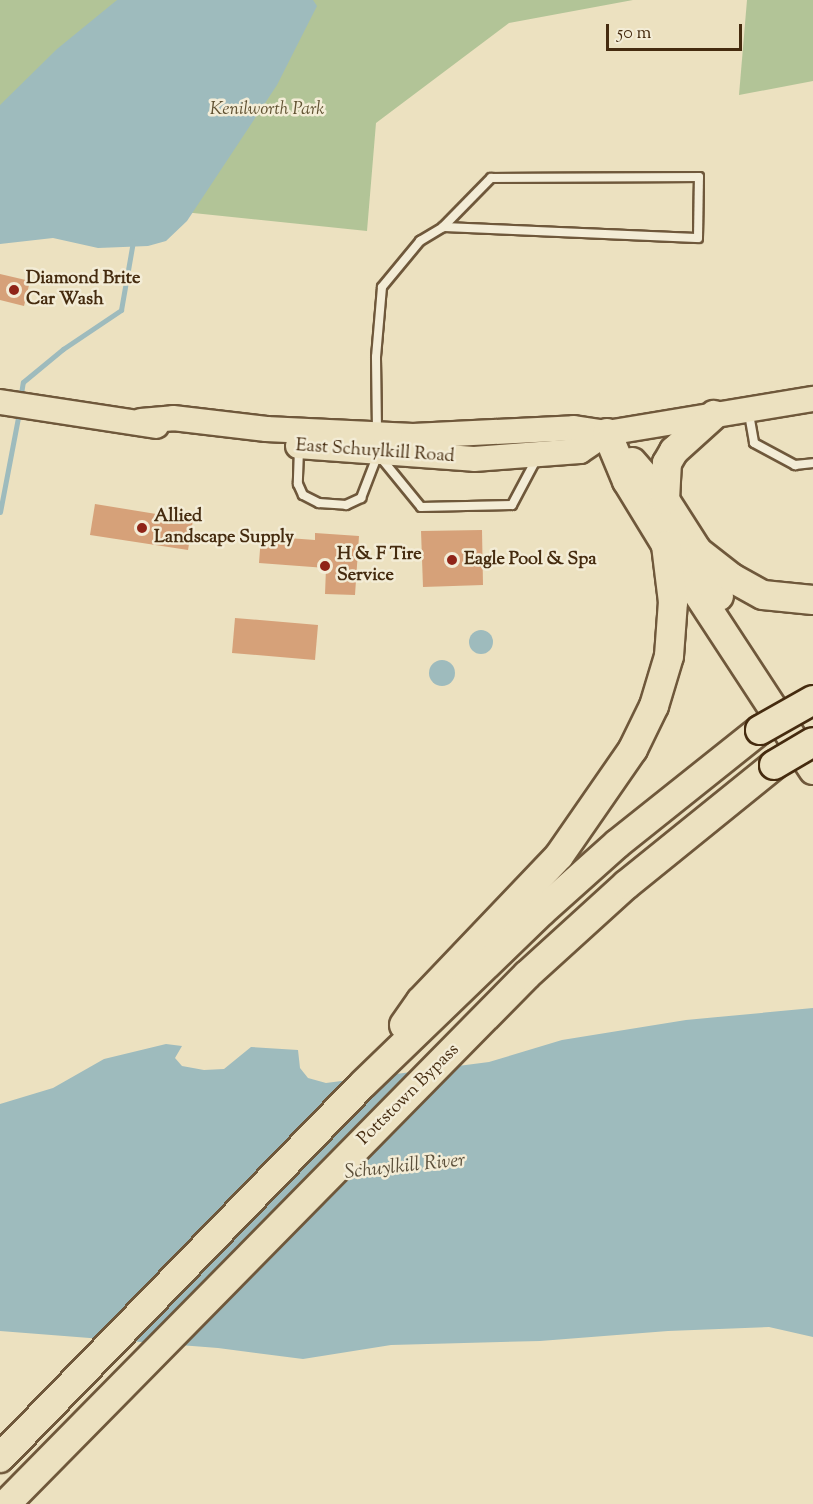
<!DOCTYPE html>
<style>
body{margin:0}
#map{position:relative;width:813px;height:1504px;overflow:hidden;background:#ece1c0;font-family:"Sorts Mill Goudy",serif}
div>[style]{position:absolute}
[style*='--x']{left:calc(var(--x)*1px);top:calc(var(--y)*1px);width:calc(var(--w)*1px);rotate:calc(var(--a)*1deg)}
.green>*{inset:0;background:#b2c497}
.water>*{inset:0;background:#9ebbbd}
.round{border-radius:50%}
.stream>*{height:5px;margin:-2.5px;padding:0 2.5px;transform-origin:2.5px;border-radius:2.5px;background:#9ebbbd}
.building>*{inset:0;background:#d6a179}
.roads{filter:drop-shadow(2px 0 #6f583b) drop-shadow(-2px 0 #6f583b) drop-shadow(0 2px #6f583b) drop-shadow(0 -2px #6f583b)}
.service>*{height:8px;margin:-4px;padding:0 4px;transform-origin:4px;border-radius:4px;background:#f3ecd6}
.primary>*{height:24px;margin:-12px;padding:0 12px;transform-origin:12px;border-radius:12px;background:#ece1c0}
.motorway>*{height:28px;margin:-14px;padding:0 14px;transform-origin:14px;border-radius:14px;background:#ece1c0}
.bridges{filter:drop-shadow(2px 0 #452b0f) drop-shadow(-2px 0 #452b0f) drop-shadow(0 2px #452b0f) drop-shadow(0 -2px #452b0f)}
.motorway-bridge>*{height:28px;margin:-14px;padding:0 14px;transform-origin:14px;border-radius:14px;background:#ece1c0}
.dots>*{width:16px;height:16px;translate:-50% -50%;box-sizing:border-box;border:3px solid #f3ecd6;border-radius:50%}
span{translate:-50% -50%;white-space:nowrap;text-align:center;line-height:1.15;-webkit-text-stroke:5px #f3ecd6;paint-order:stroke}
.park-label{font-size:18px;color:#605131;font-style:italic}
.poi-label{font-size:18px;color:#452b0f;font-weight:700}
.left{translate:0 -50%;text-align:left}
.street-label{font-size:18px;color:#452b0f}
.water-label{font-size:20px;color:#5b4f3a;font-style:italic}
.scale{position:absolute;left:606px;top:24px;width:136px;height:27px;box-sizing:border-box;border:3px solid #452b0f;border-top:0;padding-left:8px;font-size:18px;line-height:21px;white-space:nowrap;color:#452b0f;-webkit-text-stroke:4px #f3ecd6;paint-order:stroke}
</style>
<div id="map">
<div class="green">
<div style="clip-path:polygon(0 0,633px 0,509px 23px,376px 123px,367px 231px,0 193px)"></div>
<div style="clip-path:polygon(747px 0,813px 0,813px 81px,739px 95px)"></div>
</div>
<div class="water">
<div style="clip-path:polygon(117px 0,313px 0,317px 6px,277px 85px,187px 221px,166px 241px,148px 246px,98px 248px,53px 238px,0 244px,0 105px,57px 49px)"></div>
<div class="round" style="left:469px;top:630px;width:24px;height:24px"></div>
<div class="round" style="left:429px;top:660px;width:26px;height:26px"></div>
<div style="clip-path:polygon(813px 1008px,813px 1337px,769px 1327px,668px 1331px,540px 1341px,391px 1345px,303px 1359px,218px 1348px,0 1331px,0 1104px,53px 1088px,104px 1059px,166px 1044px,182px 1046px,175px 1058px,182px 1066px,204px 1070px,224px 1069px,251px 1047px,298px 1050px,300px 1068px,308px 1078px,326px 1083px,489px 1062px,562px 1040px,686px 1020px)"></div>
</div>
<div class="stream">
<div style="--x:20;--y:400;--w:18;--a:-81"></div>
<div style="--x:23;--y:382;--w:52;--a:-39.5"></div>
<div style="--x:63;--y:349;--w:70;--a:-33.9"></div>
<div style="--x:121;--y:310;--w:70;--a:-80.1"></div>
<div style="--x:0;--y:512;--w:102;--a:-79.2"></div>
</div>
<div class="building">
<div style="clip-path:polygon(0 274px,30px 281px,24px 306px,0 300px)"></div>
<div style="clip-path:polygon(95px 504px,193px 520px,188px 550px,90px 535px)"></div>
<div style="clip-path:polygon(482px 530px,483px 585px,423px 587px,421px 531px)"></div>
<div style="clip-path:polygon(315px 533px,359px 536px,355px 595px,325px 594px,326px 568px,259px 563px,261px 536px,315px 540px)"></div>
<div style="clip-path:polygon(235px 618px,318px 625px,315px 660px,232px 653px)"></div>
</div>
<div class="roads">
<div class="service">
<div style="--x:749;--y:414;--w:29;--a:80"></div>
<div style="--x:754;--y:443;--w:47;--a:28.2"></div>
<div style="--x:795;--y:465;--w:18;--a:-6"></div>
<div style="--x:377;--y:430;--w:73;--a:-90.8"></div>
<div style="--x:376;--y:357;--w:70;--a:-85.1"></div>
<div style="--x:382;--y:287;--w:60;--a:-50.4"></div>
<div style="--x:420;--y:241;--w:27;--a:-31"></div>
<div style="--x:443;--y:227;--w:255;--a:2.5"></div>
<div style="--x:698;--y:238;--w:61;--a:-89.1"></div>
<div style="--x:699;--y:177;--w:208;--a:179.7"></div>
<div style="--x:491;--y:178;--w:69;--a:134.4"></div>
<div style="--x:299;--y:449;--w:35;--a:92"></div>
<div style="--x:298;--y:484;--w:12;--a:66"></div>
<div style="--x:303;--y:495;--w:18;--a:27"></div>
<div style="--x:319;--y:503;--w:27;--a:4"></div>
<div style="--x:346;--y:505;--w:17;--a:-25"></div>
<div style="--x:361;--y:498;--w:47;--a:-68.9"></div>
<div style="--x:381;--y:458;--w:63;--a:50.8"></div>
<div style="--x:421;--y:507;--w:91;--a:-1.3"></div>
<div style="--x:512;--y:505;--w:53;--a:-62"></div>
</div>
<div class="primary">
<div style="--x:0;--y:402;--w:158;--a:8.7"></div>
<div style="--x:141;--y:421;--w:32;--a:-5"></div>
<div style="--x:173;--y:418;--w:94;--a:6.7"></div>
<div style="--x:266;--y:429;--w:147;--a:2.7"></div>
<div style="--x:413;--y:436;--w:161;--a:-2.8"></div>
<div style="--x:574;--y:428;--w:33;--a:9"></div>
<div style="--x:607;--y:433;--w:209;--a:-9.4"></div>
<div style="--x:298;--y:446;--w:176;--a:4.2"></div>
<div style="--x:474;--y:459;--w:106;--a:-4.3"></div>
<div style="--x:580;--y:451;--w:32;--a:-34"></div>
</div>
<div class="motorway">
<div style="--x:607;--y:433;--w:52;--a:67.4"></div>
<div style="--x:627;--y:481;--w:75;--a:58.6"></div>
<div style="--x:666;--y:545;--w:269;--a:56.8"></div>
<div style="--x:632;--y:462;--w:50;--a:49"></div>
<div style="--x:665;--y:500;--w:59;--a:57.4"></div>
<div style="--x:697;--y:550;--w:24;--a:71"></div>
<div style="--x:705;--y:573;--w:27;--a:59"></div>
<div style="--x:665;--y:500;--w:37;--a:-87"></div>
<div style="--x:667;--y:463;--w:14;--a:-60"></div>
<div style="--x:674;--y:451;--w:54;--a:-42"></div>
<div style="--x:700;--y:553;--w:41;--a:38"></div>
<div style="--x:732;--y:578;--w:35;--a:29"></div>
<div style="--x:763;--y:595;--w:50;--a:5.7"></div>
<div style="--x:404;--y:1025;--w:29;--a:-55"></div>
<div style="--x:421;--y:1001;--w:200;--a:-46.4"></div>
<div style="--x:559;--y:856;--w:130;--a:-55.3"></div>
<div style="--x:633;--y:749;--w:48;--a:-64"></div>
<div style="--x:654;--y:706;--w:52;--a:-73.3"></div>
<div style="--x:669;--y:656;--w:54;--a:-85.8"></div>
<div style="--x:673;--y:602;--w:57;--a:-97"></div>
<div style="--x:0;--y:1458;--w:521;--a:-45.86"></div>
<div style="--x:363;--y:1084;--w:248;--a:-44"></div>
<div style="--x:541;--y:912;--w:102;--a:-41.8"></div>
<div style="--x:617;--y:844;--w:183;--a:-38.6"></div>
<div style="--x:6;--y:1504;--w:742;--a:-45.44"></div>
<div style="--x:527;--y:975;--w:134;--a:-42.3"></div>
<div style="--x:626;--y:885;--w:191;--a:-39"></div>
</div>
</div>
<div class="bridges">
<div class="motorway-bridge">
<div style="--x:760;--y:730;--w:61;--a:-29.5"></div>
<div style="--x:774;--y:765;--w:45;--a:-30.5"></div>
</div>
</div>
<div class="dots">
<div style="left:14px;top:290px;background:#8f2418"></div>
<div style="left:142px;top:528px;background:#8f2418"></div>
<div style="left:452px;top:560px;background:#8f2418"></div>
<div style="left:325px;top:566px;background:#8f2418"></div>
</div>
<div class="park-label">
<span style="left:267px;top:110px">Kenilworth Park</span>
</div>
<div class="poi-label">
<span class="left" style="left:26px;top:290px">Diamond Brite<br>Car Wash</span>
<span class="left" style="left:154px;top:528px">Allied<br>Landscape Supply</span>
<span class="left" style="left:337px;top:566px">H &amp; F Tire<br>Service</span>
<span class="left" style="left:464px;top:560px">Eagle Pool &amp; Spa</span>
</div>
<div class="street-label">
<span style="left:375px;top:452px;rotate:4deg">East Schuylkill Road</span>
<span style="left:409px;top:1095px;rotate:-45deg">Pottstown Bypass</span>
</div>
<div class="water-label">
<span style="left:405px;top:1167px;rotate:-6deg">Schuylkill River</span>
</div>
<div class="scale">50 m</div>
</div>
